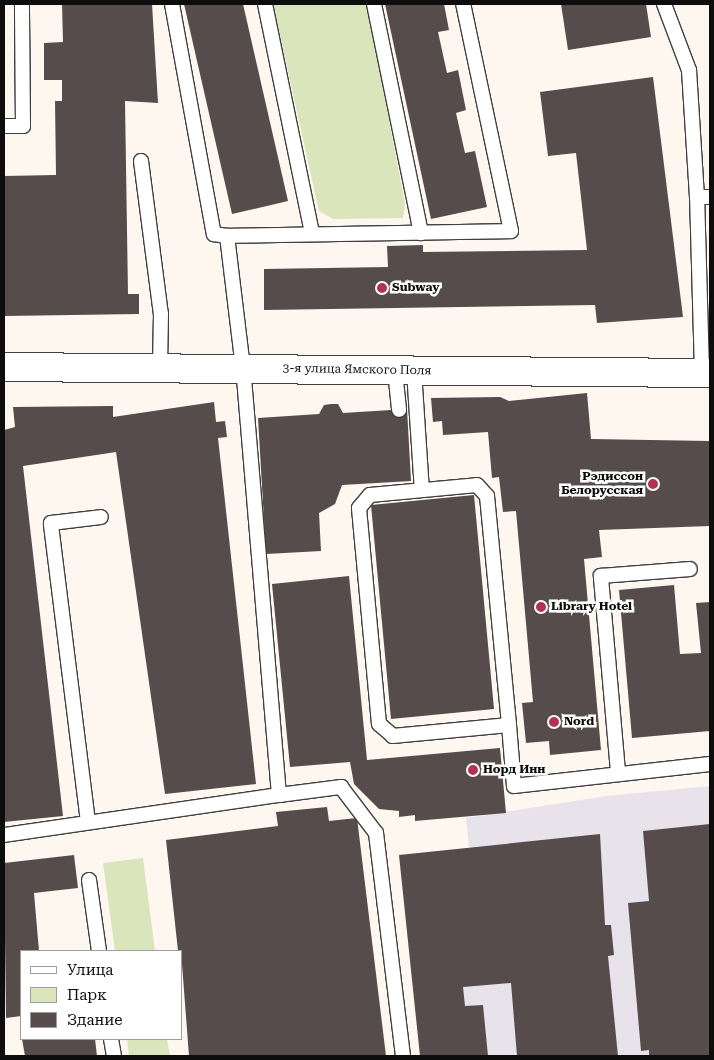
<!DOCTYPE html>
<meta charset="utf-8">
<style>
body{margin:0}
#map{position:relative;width:714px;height:1060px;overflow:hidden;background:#fdf7ef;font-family:"Roboto Serif",serif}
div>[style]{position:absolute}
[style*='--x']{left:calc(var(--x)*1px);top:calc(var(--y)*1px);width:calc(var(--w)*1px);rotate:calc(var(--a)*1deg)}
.industrial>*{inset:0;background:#e8e3eb}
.green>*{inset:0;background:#dbe5bc}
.building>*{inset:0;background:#554c4b}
.roads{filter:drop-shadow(1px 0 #404040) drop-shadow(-1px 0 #404040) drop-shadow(0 1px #404040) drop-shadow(0 -1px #404040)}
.lane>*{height:14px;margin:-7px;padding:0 7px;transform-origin:7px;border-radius:7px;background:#fff}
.street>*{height:28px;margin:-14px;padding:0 14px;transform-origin:14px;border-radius:14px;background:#fff}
.dots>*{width:14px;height:14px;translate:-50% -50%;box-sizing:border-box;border:2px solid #fff;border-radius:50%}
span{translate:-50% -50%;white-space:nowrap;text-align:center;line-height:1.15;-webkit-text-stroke:5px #fff;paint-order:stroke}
.poi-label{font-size:12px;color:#0d0d0d;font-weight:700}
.left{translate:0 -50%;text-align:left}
.right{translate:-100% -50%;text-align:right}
.street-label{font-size:12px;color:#0d0d0d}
.frame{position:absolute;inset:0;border:5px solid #0d0d0d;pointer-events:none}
.legend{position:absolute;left:20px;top:950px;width:162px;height:90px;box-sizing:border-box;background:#fff;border:1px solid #9e9e9e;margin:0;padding:6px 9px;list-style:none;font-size:15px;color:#0d0d0d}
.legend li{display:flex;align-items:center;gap:10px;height:25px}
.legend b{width:25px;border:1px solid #9e9e9e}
</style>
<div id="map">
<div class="industrial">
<div style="clip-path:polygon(710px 786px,710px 1056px,420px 1056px,399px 855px,469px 848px,466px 818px,606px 796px)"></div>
</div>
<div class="green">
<div style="clip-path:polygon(273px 4px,367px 4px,405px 204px,403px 218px,333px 219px,319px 211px)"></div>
<div style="clip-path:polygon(143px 858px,155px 951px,115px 951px,103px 863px)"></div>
<div style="clip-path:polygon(127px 1039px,167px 1039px,170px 1056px,129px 1056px)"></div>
</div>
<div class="building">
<div style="clip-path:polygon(62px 4px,152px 4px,158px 103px,125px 101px,128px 294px,139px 294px,139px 314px,4px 316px,4px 176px,56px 175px,55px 101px,62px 101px,62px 80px,44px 80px,44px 43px,63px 42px)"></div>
<div style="clip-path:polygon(184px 4px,243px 4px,288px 201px,232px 214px)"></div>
<div style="clip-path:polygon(385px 4px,444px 4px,449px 30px,438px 32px,447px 73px,458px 70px,466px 110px,456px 113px,465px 153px,475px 151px,487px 207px,431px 219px)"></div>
<div style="clip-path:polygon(561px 4px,646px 4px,651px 37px,568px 50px)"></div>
<div style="clip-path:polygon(653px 77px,683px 317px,597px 323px,595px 305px,264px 310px,264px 269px,388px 267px,387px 246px,423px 245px,423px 252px,587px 250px,576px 153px,548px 156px,540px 92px)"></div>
<div style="clip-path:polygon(587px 393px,591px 439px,710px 441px,710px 526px,599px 530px,602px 557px,584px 559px,601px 750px,550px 755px,549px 741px,526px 743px,522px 703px,533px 702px,516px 511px,503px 512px,499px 477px,492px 478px,488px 432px,443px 435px,442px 421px,433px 422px,431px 398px,500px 397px,509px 401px)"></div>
<div style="clip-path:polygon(214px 402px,216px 422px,225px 421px,227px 437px,218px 438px,256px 784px,165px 794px,116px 452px,23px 466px,63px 816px,4px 822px,4px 430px,15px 427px,13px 407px,113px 406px,113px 417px)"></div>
<div style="clip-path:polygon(331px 404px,338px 404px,343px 413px,407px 409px,411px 481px,342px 485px,335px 504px,319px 513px,321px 551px,266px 554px,258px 418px,319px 414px,324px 405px)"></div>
<div style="clip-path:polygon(474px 495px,494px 709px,391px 719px,371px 505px)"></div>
<div style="clip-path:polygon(349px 576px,367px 760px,500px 748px,506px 813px,415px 821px,415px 815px,399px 817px,399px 811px,379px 809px,354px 784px,350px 762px,290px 767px,272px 584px)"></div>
<div style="clip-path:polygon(674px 585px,680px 654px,701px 653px,696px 603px,710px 602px,710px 731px,632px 738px,619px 590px)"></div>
<div style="clip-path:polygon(327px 807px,329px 821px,357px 818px,386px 1056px,189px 1056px,181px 951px,178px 951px,166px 840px,278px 826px,276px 812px)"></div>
<div style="clip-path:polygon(710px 824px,710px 1056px,649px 1056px,649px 1050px,641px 1051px,628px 903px,649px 901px,643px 831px)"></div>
<div style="clip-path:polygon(600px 834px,605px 925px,611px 925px,614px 955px,608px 956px,618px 1056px,517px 1056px,511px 983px,463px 987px,465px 1006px,483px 1005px,488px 1056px,420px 1056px,399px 855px)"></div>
<div style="clip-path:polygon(74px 855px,78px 888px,34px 893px,39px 951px,21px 951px,21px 1016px,6px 1018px,4px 863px)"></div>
<div style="clip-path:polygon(22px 1039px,95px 1039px,97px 1056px,25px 1056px)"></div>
</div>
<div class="roads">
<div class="lane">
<div style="--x:172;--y:4;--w:234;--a:79.7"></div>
<div style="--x:214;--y:234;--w:13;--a:9"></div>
<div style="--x:227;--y:236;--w:284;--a:-1"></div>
<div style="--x:511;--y:231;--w:232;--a:-101.9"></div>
<div style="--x:265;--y:4;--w:234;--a:78.4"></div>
<div style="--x:374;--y:4;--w:234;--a:78.4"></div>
<div style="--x:664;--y:4;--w:71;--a:69.3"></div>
<div style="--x:689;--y:70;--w:127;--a:86.4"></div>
<div style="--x:4;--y:126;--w:19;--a:0"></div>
<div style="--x:23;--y:126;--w:122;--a:-90.5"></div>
<div style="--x:141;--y:161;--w:154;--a:82.6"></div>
<div style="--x:161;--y:314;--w:54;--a:91.1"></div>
<div style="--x:395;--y:371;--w:39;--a:84"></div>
<div style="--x:414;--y:371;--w:119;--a:86.2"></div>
<div style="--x:702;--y:373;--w:176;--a:-91.6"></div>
<div style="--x:697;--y:197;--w:13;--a:0"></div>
<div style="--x:509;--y:725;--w:117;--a:174.6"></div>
<div style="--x:393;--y:736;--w:18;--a:-139"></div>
<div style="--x:379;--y:724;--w:217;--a:-95.3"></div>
<div style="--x:359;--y:508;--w:17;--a:-50"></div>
<div style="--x:370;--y:495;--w:107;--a:-5.3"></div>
<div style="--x:477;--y:485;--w:15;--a:48"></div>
<div style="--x:487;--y:496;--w:230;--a:84.5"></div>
<div style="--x:509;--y:725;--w:61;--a:85.3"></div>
<div style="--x:514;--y:786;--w:197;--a:-6.4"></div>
<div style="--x:618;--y:772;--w:197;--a:-95"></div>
<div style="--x:601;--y:576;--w:89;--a:-4.5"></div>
<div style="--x:279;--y:795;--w:63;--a:-7.4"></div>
<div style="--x:341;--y:787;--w:58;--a:52.7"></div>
<div style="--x:376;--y:833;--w:225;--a:83.1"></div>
<div style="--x:88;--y:822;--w:301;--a:-97.1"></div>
<div style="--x:51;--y:523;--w:50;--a:-6.8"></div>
<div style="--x:4;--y:835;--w:278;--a:-8.3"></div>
<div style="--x:279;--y:795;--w:429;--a:-94.8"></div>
<div style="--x:243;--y:368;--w:133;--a:-96.9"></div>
<div style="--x:89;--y:880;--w:72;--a:82"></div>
<div style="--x:111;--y:1039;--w:17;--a:80"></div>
</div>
<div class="street">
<div style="--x:4;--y:367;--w:706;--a:0.49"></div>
</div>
</div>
<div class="dots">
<div style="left:382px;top:288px;background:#b03356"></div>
<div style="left:653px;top:484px;background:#b03356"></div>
<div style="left:541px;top:607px;background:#b03356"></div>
<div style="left:554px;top:722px;background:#b03356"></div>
<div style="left:473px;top:770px;background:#b03356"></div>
</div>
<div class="poi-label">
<span class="left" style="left:392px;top:288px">Subway</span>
<span class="right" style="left:643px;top:484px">Рэдиссон<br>Белорусская</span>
<span class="left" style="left:551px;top:607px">Library Hotel</span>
<span class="left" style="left:564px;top:722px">Nord</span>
<span class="left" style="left:483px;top:770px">Норд Инн</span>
</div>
<div class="street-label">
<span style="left:357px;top:370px;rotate:1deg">3-я улица Ямского Поля</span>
</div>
<div class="frame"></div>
<ul class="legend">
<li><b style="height:6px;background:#fff"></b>Улица</li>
<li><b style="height:14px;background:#dbe5bc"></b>Парк</li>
<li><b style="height:14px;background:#554c4b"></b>Здание</li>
</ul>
</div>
